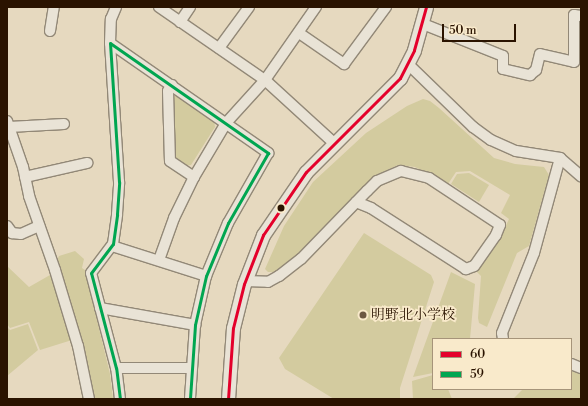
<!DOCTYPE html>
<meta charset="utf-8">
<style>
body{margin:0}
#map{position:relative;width:588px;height:406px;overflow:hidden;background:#e6d9bf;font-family:"Libre Bodoni","Noto Serif JP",serif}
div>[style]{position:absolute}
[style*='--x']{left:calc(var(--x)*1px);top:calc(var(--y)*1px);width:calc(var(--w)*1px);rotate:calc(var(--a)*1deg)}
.green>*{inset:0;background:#d3cb9f}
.roads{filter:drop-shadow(1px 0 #928877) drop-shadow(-1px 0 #928877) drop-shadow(0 1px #928877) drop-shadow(0 -1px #928877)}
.minor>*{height:10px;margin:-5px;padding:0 5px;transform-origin:5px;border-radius:5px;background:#e9e3d6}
.tertiary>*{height:13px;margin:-6.5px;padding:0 6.5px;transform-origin:6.5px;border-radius:6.5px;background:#e9e3d6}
.bus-1>*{height:3px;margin:-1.5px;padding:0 1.5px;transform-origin:1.5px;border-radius:1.5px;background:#e4002b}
.bus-2>*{height:3px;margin:-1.5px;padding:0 1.5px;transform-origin:1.5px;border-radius:1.5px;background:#00a651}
.dots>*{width:11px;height:11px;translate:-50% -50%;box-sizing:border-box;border:2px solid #f9eacb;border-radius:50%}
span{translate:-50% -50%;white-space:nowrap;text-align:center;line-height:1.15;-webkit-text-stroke:3.5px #f9eacb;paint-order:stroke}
.poi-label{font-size:14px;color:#2a1300}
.left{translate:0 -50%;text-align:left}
.frame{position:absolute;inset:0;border:8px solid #2a1300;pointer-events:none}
.legend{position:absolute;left:432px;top:338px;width:140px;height:52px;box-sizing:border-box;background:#f9eacb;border:1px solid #a6947a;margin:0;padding:5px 7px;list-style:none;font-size:12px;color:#2a1300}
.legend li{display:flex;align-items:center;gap:8px;height:20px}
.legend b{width:20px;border:1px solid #a6947a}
.scale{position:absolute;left:442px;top:24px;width:74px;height:18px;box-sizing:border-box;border:2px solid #2a1300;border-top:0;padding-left:5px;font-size:12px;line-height:14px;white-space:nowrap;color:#2a1300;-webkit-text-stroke:3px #f9eacb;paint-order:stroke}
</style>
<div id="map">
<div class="green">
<div style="clip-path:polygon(180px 95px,214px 120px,215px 127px,191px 165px,184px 166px,176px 160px,175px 154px,174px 96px)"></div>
<div style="clip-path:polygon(423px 99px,430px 101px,439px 108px,494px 158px,515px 164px,544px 167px,549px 175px,529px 246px,517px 253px,487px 327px,479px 323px,478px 318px,481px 276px,476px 271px,500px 238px,509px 219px,501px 213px,510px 195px,470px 171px,456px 172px,448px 184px,415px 167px,398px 165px,377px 175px,279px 272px,268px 272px,265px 269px,284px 226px,313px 182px,366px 133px,407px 106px)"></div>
<div style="clip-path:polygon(469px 173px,489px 185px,479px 202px,451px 184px,457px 174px)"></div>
<div style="clip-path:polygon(364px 233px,431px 275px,434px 282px,400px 388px,400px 399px,334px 399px,285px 369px,279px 358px)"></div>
<div style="clip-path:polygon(75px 251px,84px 259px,82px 268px,85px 270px,110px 374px,113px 399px,94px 399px,57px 260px,59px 256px)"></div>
<div style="clip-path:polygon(7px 266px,29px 287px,50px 275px,59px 294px,72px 340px,40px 350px,29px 322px,10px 328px,7px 324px)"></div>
<div style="clip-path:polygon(451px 272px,475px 284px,470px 339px,433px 339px,433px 373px,413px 377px)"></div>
<div style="clip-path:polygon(28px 324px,38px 350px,7px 376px,7px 327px,10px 330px)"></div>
<div style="clip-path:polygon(571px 371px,581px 374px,581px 399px,513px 399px,523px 389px,571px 389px)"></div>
<div style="clip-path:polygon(433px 375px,433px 389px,448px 389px,452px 399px,413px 399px,412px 381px)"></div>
</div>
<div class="roads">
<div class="minor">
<div style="--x:159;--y:7;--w:129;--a:34.6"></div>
<div style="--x:265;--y:80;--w:93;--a:42.4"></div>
<div style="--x:180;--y:22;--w:18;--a:-56"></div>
<div style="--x:423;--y:24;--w:86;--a:21.8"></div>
<div style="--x:503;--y:56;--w:13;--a:90"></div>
<div style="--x:503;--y:69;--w:28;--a:13"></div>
<div style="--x:530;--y:75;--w:8;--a:-40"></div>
<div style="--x:536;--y:70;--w:16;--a:-76"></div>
<div style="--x:540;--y:54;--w:35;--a:13"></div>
<div style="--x:574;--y:62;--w:47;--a:-90"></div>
<div style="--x:574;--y:15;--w:7;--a:8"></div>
<div style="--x:50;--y:31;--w:24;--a:-81"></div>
<div style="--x:299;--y:33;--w:55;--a:34.6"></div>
<div style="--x:344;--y:64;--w:71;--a:-53.6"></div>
<div style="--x:110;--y:43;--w:24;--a:-88"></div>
<div style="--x:111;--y:19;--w:13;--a:-67"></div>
<div style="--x:219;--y:48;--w:51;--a:-53.8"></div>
<div style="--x:408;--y:64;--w:91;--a:44.1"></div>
<div style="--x:473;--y:127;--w:22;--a:36"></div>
<div style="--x:491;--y:140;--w:27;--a:24"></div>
<div style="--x:516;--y:151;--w:45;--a:9"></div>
<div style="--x:560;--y:158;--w:28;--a:41"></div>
<div style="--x:172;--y:85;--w:7;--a:124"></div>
<div style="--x:168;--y:91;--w:70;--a:88.4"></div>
<div style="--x:170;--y:161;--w:29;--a:34"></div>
<div style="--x:7;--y:121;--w:49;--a:70.8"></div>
<div style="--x:23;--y:167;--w:30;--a:78"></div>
<div style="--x:29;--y:196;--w:78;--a:70.6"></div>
<div style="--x:55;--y:270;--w:79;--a:73.2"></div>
<div style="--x:78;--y:346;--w:54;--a:78.3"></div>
<div style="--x:9;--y:127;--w:55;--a:-3.1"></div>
<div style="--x:25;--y:177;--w:64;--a:-12.7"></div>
<div style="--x:7;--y:226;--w:9;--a:54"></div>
<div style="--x:12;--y:233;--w:9;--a:6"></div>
<div style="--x:21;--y:234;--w:20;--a:-24"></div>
<div style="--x:112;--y:246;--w:99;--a:17.7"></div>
<div style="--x:159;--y:260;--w:45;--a:-70.3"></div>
<div style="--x:174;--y:218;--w:46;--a:-64"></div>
<div style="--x:194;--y:177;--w:63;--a:-59.3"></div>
<div style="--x:226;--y:123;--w:58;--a:-47.8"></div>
<div style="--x:265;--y:80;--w:89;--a:-55.1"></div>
<div style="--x:245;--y:281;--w:23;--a:2"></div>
<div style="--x:268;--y:282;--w:13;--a:-29"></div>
<div style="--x:279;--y:276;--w:28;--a:-38"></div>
<div style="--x:301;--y:259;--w:95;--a:-45.9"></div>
<div style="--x:367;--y:191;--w:14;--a:-45"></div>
<div style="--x:377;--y:181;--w:26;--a:-23"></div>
<div style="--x:401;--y:171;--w:29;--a:14"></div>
<div style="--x:429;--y:178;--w:85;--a:33.5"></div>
<div style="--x:500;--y:225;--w:11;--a:112"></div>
<div style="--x:496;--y:235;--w:38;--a:125"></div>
<div style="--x:474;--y:266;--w:9;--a:159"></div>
<div style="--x:466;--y:269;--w:113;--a:-147.3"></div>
<div style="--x:371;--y:208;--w:16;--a:-158"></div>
<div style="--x:100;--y:308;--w:97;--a:10.1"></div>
<div style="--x:503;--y:339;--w:6;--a:-99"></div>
<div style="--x:502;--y:333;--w:86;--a:-68.2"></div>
<div style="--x:534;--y:253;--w:98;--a:-74.7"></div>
<div style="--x:571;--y:364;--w:11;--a:22"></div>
<div style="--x:116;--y:368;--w:75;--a:0"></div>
<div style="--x:120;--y:399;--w:31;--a:-97"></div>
<div style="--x:116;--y:368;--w:98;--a:-104.7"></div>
<div style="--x:91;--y:273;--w:36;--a:-53"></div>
<div style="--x:113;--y:244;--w:30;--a:-82"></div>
<div style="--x:117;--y:214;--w:32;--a:-86"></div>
<div style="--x:119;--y:182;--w:139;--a:-93.7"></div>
<div style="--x:110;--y:43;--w:193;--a:34.8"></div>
<div style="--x:268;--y:153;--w:81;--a:119.7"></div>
<div style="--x:228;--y:223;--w:57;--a:112.5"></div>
<div style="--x:206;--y:276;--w:50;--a:102.7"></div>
<div style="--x:195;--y:325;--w:74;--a:93.9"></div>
</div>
<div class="tertiary">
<div style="--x:228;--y:399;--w:71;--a:-86"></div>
<div style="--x:233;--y:328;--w:45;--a:-76"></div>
<div style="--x:244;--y:284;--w:53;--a:-68.8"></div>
<div style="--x:263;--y:235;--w:76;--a:-55.7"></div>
<div style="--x:306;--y:172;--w:133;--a:-45"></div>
<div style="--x:400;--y:78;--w:31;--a:-63"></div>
<div style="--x:414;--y:50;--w:45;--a:-74.4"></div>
</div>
</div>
<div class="bus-1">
<div style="--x:228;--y:399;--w:71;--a:-86"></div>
<div style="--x:233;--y:328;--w:45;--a:-76"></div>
<div style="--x:244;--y:284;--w:53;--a:-68.8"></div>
<div style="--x:263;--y:235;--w:76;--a:-55.7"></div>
<div style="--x:306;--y:172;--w:133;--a:-45"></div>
<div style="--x:400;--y:78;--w:31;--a:-63"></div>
<div style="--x:414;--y:50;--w:45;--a:-74.4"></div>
</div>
<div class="bus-2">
<div style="--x:120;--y:399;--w:31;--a:-97"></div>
<div style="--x:116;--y:368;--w:98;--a:-104.7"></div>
<div style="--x:91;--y:273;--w:36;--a:-53"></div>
<div style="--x:113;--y:244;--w:30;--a:-82"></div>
<div style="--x:117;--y:214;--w:32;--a:-86"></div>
<div style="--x:119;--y:182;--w:139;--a:-93.7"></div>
<div style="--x:110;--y:43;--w:193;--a:34.8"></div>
<div style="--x:268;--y:153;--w:81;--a:119.7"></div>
<div style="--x:228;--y:223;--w:57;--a:112.5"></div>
<div style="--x:206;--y:276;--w:50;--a:102.7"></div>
<div style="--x:195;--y:325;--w:74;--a:93.9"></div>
</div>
<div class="dots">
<div style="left:281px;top:208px;background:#2a1300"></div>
<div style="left:363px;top:315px;background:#6c5843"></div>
</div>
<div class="poi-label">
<span class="left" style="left:371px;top:315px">明野北小学校</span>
</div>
<div class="frame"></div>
<ul class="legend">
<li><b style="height:5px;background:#e4002b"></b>60</li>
<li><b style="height:5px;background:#00a651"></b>59</li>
</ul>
<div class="scale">50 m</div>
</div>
